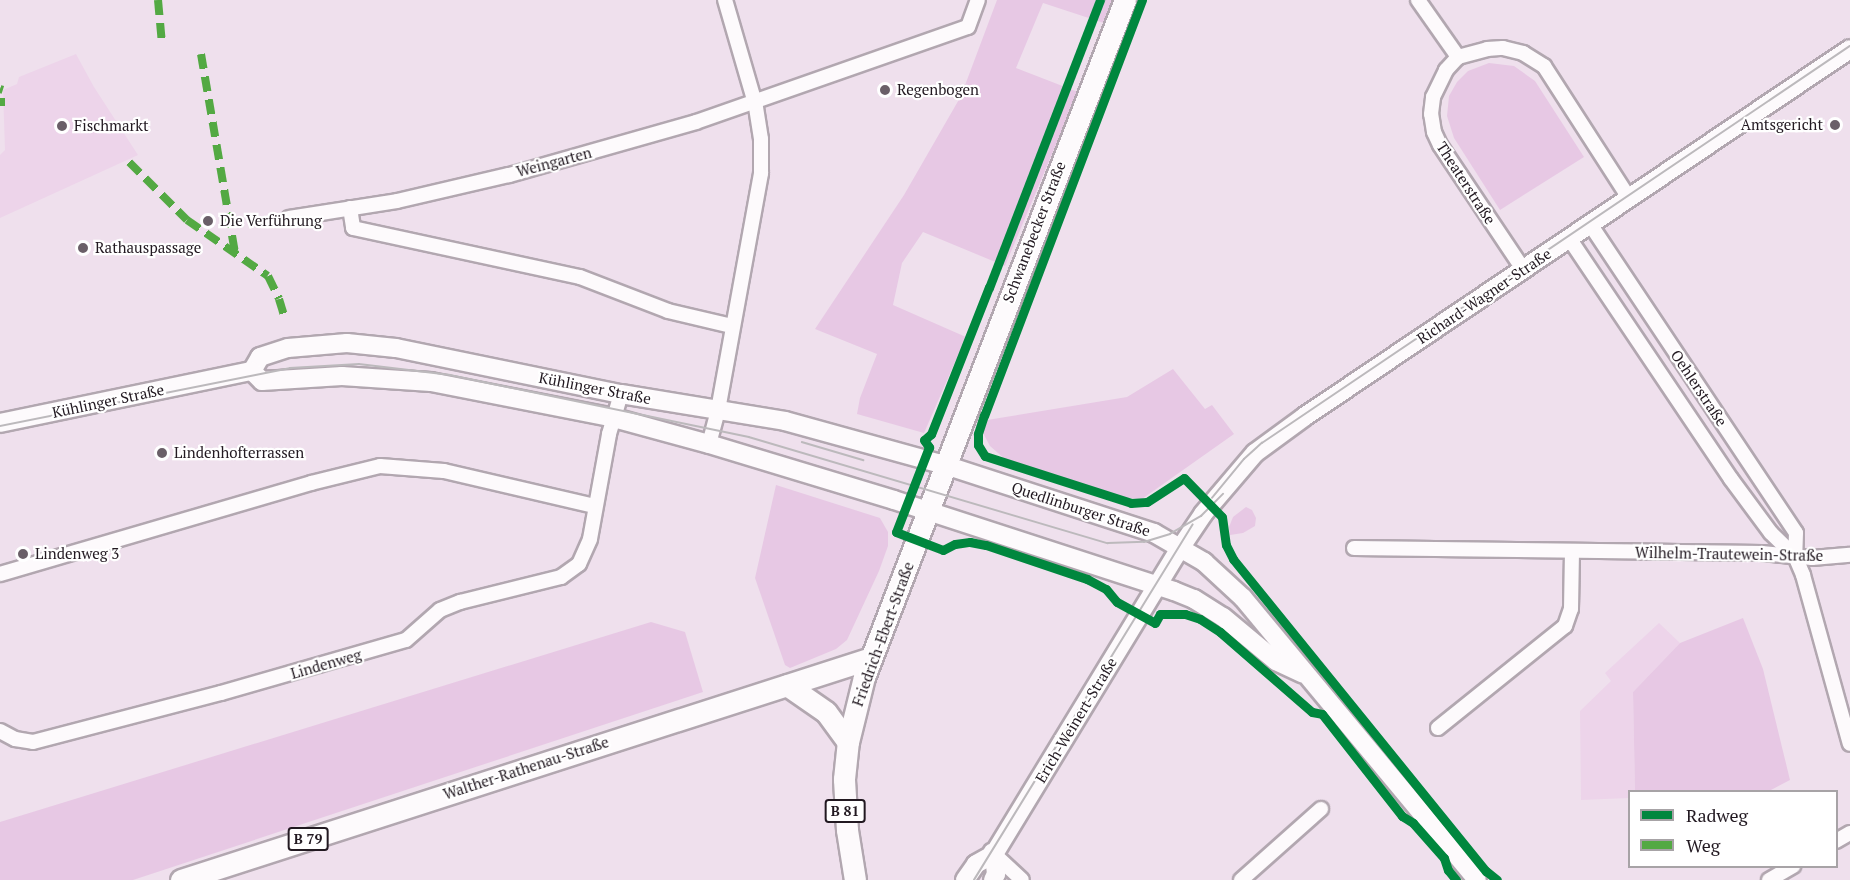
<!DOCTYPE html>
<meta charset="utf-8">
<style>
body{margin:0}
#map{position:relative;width:1850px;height:880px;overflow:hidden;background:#efe0ed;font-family:"PT Serif",serif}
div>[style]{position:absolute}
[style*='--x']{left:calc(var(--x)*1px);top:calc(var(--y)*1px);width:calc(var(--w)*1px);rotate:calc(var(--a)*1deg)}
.built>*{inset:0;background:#edd4ea}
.green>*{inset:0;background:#e7c8e4}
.roads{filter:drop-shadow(2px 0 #b2a7b0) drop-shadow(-2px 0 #b2a7b0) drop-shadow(0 2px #b2a7b0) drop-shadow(0 -2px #b2a7b0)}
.street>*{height:14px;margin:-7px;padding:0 7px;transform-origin:7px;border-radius:7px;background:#fdfafc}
.secondary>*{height:18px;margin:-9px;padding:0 9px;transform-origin:9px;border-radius:9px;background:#fdfafc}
.primary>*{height:21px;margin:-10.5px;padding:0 10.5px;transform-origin:10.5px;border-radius:10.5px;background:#fdfafc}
.tram>*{height:1.5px;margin:-0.75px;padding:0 0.75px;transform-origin:0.75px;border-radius:0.75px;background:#bcb9bc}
.quiet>*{height:8px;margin-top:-4px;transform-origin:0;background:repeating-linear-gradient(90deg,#53a943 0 15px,transparent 0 23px)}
.cycleway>*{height:9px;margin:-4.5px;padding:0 4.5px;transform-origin:4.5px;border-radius:4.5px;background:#00873e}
.dots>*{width:16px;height:16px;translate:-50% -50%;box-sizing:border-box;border:3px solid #fff;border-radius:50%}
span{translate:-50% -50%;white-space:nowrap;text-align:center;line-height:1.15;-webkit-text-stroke:4.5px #fff;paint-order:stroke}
.shield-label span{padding:2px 4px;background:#fff;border:2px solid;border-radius:4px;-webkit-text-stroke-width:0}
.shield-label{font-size:14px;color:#221921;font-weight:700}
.poi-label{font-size:15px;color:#221921}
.left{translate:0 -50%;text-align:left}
.right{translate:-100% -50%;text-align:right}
.street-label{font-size:15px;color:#221921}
.legend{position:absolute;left:1628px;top:790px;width:210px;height:78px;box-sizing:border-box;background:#fff;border:2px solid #a7a3a6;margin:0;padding:8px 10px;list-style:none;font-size:18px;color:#221921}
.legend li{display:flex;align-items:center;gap:12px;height:30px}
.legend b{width:30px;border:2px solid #a7a3a6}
</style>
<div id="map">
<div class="built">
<div style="clip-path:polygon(76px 54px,94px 87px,138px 155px,0 218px,0 155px,5px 150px,3px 90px,17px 84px,19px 77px)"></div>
<div style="clip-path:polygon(1659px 623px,1680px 643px,1633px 692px,1635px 791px,1630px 792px,1629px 798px,1581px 800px,1580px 711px,1611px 681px,1605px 673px)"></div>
</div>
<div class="green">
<div style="clip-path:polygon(997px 0,1113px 0,1104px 23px,1043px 3px,1016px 68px,1078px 92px,1005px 266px,923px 232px,902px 263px,893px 305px,966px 337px,924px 433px,857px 414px,860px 398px,877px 354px,815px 329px,904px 195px,961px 96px)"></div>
<div style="clip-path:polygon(1489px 63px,1514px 66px,1535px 81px,1584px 157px,1500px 210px,1454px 138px,1447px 116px,1449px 96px,1457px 82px,1468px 71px)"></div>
<div style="clip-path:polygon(1173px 369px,1205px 409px,1212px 405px,1234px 434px,1142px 499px,1127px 498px,1006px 460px,990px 446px,983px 433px,987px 420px,1127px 397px)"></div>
<div style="clip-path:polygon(776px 485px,880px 518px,888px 532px,888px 546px,879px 571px,847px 640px,836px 649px,790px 668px,785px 665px,755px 578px)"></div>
<div style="clip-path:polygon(1246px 507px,1252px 510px,1256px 518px,1255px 526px,1243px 533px,1230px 535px,1229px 527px,1233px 517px)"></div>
<div style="clip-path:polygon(1743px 618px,1763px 669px,1790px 780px,1769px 791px,1635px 791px,1633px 692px,1680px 643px)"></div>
<div style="clip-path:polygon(651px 622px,685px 632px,703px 692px,133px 880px,0 880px,0 822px)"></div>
</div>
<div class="roads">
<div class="street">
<div style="--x:1418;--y:0;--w:70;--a:54.9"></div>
<div style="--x:350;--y:208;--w:20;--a:81"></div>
<div style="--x:353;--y:228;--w:232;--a:12.2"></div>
<div style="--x:580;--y:277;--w:94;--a:21.1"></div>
<div style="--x:668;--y:311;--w:66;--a:13.2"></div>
<div style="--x:289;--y:218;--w:109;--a:-8.9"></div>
<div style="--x:397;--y:201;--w:115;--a:-13.1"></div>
<div style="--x:509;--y:175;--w:194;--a:-15.8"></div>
<div style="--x:696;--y:122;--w:288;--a:-19.3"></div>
<div style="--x:968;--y:27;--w:29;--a:-70"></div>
<div style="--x:1590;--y:224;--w:371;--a:56.3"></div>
<div style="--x:1796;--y:533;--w:23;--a:92"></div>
<div style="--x:1569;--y:238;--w:290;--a:56.1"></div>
<div style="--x:1731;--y:479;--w:67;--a:53.5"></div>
<div style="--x:1771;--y:533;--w:33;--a:44"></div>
<div style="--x:1795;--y:556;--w:21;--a:67"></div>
<div style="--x:1803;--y:575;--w:175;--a:74.5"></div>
<div style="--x:1523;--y:269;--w:149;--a:-123.8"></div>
<div style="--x:1440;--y:145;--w:14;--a:-115"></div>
<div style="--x:1434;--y:132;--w:18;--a:-99"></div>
<div style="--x:1431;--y:114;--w:17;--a:-83"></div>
<div style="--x:1433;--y:97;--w:30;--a:-64"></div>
<div style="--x:1446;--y:70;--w:18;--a:-47"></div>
<div style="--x:1458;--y:57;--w:30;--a:-15"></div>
<div style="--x:1487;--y:49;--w:16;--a:-4"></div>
<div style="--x:1503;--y:48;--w:21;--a:14"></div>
<div style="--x:1523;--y:53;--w:25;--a:32"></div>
<div style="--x:1544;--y:66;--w:157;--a:57.2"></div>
<div style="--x:709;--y:444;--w:35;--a:-75"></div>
<div style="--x:718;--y:410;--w:241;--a:-79.7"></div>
<div style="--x:761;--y:173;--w:34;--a:-90"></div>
<div style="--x:761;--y:139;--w:36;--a:-99"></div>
<div style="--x:755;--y:103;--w:107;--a:-106.2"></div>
<div style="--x:1354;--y:548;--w:408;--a:0.7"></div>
<div style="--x:1762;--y:553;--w:50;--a:5.7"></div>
<div style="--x:1812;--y:558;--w:38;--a:-5"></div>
<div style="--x:0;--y:574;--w:324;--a:-16.3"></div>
<div style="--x:311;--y:483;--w:71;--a:-13.8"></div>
<div style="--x:380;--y:466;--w:64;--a:4.5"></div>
<div style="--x:444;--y:471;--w:155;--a:13.1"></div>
<div style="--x:1438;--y:728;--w:163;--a:-38.8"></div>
<div style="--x:1565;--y:626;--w:18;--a:-71"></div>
<div style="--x:1571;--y:609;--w:58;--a:-89"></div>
<div style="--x:0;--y:731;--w:17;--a:28"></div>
<div style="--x:15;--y:739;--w:18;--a:9"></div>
<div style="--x:33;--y:742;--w:194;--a:-14.6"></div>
<div style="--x:221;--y:693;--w:192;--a:-16"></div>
<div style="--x:406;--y:640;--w:45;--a:-41.4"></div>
<div style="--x:440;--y:610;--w:22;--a:-22"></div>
<div style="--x:460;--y:602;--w:104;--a:-13.9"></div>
<div style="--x:561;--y:577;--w:22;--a:-36"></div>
<div style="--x:579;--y:564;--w:27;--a:-66"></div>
<div style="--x:590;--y:539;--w:107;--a:-79.7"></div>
<div style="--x:609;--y:434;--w:42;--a:-73.3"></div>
<div style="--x:1836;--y:841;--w:16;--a:-30"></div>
<div style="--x:991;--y:851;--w:42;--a:43.1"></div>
<div style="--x:1241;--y:880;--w:107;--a:-41.6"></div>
<div style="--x:1769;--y:880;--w:28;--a:-30"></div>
</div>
<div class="secondary">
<div style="--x:252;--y:371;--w:16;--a:-60"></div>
<div style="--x:260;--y:357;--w:29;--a:-18"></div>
<div style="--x:288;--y:348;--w:59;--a:-4.8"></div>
<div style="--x:347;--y:343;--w:49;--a:5.8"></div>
<div style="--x:396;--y:348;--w:230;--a:11.6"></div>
<div style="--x:621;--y:394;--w:166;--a:9.3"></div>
<div style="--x:785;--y:421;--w:166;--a:15.4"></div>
<div style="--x:945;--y:465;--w:220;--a:18"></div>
<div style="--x:1154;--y:533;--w:58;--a:30.1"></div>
<div style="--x:1204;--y:562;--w:53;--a:42.7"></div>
<div style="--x:1243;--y:598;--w:366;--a:50.3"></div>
<div style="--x:252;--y:371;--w:14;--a:45"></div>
<div style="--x:262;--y:381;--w:80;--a:-3.6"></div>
<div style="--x:342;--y:376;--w:89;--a:3.9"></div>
<div style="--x:431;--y:382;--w:187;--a:11.1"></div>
<div style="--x:614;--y:418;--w:98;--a:15.3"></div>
<div style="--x:709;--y:444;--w:193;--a:16.8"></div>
<div style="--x:894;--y:500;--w:294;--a:18"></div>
<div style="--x:1174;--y:591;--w:22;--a:22"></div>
<div style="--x:1194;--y:599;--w:34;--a:32"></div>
<div style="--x:1223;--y:617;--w:69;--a:39.7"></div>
<div style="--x:1276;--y:661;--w:29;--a:25"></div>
<div style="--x:0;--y:423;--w:257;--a:-11.7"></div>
<div style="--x:965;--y:880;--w:19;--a:-55"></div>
<div style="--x:976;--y:864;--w:21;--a:-29"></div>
<div style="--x:994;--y:854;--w:359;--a:-58.7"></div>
<div style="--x:1181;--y:547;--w:40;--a:-56"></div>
<div style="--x:1203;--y:514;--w:80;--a:-49.6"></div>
<div style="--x:1255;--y:453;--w:61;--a:-36.3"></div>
<div style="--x:1304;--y:417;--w:658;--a:-33.98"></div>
<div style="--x:993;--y:880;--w:7;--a:-63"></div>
<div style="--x:996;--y:874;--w:20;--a:-96"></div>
</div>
<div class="primary">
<div style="--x:787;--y:685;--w:47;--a:34.7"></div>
<div style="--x:826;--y:712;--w:37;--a:54"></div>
<div style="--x:181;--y:880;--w:725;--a:-17.84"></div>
<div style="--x:855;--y:880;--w:51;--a:-99.1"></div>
<div style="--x:847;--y:830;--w:51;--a:-93.4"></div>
<div style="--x:844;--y:779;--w:37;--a:-84"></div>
<div style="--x:848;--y:742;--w:67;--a:-76.2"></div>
<div style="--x:864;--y:677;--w:726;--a:-68.92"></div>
</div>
</div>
<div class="tram">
<div style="--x:0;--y:426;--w:296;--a:-11.3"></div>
<div style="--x:290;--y:368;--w:69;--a:-3.3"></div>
<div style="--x:359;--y:364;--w:92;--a:6.9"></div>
<div style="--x:450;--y:375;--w:305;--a:11.7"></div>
<div style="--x:749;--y:437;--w:374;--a:16.5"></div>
<div style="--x:1108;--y:543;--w:36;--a:-2"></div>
<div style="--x:1144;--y:542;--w:27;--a:-17"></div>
<div style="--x:1170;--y:534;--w:36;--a:-30"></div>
<div style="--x:1201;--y:516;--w:31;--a:-45"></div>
<div style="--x:802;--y:442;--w:64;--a:16.4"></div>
<div style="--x:1212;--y:498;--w:50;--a:-50.6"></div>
<div style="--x:1244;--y:459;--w:24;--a:-42"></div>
<div style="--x:1262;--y:443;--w:709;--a:-34.03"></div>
<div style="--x:974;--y:880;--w:417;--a:-58.4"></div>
</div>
<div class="quiet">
<div style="--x:158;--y:0;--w:44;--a:84.8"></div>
<div style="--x:201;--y:54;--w:202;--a:80.3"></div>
<div style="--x:0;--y:89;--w:3;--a:18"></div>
<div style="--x:0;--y:102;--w:5;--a:0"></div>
<div style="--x:129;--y:162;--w:82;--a:45"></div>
<div style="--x:187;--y:220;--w:98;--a:34.7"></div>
<div style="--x:268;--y:276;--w:25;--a:64"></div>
<div style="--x:279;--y:299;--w:21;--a:73"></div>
</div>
<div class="cycleway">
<div style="--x:1100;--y:0;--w:308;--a:111.1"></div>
<div style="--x:989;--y:287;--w:158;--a:111.5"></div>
<div style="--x:931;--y:434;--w:9;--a:139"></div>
<div style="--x:924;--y:440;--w:9;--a:54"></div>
<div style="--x:929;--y:447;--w:91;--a:111.2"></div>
<div style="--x:896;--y:532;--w:50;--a:21"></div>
<div style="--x:943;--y:550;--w:13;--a:-27"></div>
<div style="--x:955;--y:544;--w:15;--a:-8"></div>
<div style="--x:970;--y:542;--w:16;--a:11"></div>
<div style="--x:986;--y:545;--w:107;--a:18.6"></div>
<div style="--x:1087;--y:579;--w:21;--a:28"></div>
<div style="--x:1106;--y:589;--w:17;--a:50"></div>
<div style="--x:1117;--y:602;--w:43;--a:28.9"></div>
<div style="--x:1155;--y:623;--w:10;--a:-61"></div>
<div style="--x:1160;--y:614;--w:25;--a:0"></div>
<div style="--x:1185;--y:614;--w:16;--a:18"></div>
<div style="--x:1200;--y:619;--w:24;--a:33"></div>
<div style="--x:1220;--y:632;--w:122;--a:41"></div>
<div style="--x:1312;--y:712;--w:10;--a:11"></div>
<div style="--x:1322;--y:714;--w:130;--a:51.9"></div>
<div style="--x:1402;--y:816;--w:13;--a:32"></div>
<div style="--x:1413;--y:823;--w:47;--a:48.5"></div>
<div style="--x:1444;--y:858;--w:13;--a:72"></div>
<div style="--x:1448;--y:870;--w:13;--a:51"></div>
<div style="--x:1142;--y:0;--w:444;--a:110.8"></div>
<div style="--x:984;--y:415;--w:20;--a:108"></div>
<div style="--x:978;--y:434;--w:11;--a:90"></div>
<div style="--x:978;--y:445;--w:13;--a:58"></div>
<div style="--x:985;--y:456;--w:153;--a:17.8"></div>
<div style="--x:1131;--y:503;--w:16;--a:-4"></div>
<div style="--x:1147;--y:502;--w:44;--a:-33"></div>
<div style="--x:1184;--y:478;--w:54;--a:45.7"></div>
<div style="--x:1222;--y:517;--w:28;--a:82"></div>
<div style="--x:1226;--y:545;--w:16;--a:63"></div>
<div style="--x:1233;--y:559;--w:402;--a:51"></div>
<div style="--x:1486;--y:871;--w:14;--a:39"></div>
</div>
<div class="dots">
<div style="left:885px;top:90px;background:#6a5f68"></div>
<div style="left:1835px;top:125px;background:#6a5f68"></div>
<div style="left:62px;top:126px;background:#6a5f68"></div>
<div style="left:208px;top:221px;background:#6a5f68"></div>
<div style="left:83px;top:248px;background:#6a5f68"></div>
<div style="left:162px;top:453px;background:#6a5f68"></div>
<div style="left:23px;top:554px;background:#6a5f68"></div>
</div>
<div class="shield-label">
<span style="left:845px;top:811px">B 81</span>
<span style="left:308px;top:839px">B 79</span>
</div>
<div class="poi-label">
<span class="left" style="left:897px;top:90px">Regenbogen</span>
<span class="right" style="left:1823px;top:125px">Amtsgericht</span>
<span class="left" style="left:74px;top:126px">Fischmarkt</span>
<span class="left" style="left:220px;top:221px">Die Verführung</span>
<span class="left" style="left:95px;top:248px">Rathauspassage</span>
<span class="left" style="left:174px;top:453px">Lindenhofterrassen</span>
<span class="left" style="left:35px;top:554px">Lindenweg 3</span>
</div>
<div class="street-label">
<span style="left:554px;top:162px;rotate:-15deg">Weingarten</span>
<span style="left:1466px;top:183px;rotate:57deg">Theaterstraße</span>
<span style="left:1034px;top:232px;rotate:-69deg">Schwanebecker Straße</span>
<span style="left:1484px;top:296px;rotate:-34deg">Richard-Wagner-Straße</span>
<span style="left:595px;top:388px;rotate:11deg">Kühlinger Straße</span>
<span style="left:1699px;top:388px;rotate:56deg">Oehlerstraße</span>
<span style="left:108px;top:401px;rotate:-12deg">Kühlinger Straße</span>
<span style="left:1081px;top:509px;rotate:18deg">Quedlinburger Straße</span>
<span style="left:1729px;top:554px;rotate:1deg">Wilhelm-Trautewein-Straße</span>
<span style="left:883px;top:634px;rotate:-70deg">Friedrich-Ebert-Straße</span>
<span style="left:326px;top:664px;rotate:-16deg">Lindenweg</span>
<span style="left:1076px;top:720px;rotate:-59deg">Erich-Weinert-Straße</span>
<span style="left:526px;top:768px;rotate:-18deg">Walther-Rathenau-Straße</span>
</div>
<ul class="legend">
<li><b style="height:8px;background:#00873e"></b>Radweg</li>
<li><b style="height:8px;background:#53a943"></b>Weg</li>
</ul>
</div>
